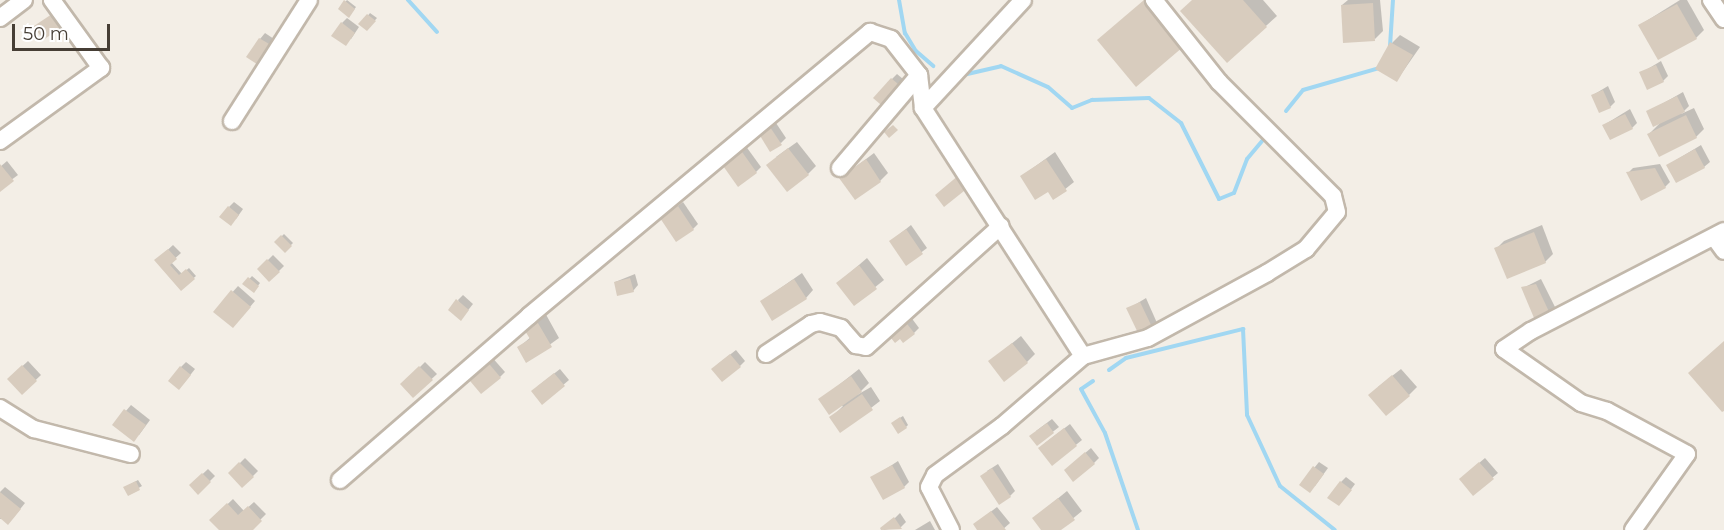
<!DOCTYPE html>
<style>
body{margin:0}
#map{position:relative;width:1724px;height:530px;overflow:hidden;background:#f3eee6;font-family:Montserrat,sans-serif}
div>[style]{position:absolute}
[style*='--x']{left:calc(var(--x)*1px);top:calc(var(--y)*1px);width:calc(var(--w)*1px);rotate:calc(var(--a)*1deg)}
.shadow>*{inset:0;background:#0003}
.stream>*{height:4px;margin:-2px;padding:0 2px;transform-origin:2px;border-radius:2px;background:#a1d7f2}
.building>*{inset:0;background:#d8ccbe}
.roads{filter:drop-shadow(2px 0 #c2b8ab) drop-shadow(-2px 0 #c2b8ab) drop-shadow(0 2px #c2b8ab) drop-shadow(0 -2px #c2b8ab)}
.minor>*{height:16px;margin:-8px;padding:0 8px;transform-origin:8px;border-radius:8px;background:#fff}
span{translate:-50% -50%;white-space:nowrap;text-align:center;line-height:1.15;-webkit-text-stroke:4.5px #fff;paint-order:stroke}
.scale{position:absolute;left:12px;top:24px;width:98px;height:27px;box-sizing:border-box;border:3px solid #463e35;border-top:0;padding-left:8px;font-size:18px;line-height:21px;white-space:nowrap;color:#463e35;-webkit-text-stroke:4px #fff;paint-order:stroke}
</style>
<div id="map">
<div class="shadow">
<div style="clip-path:polygon(347px 0,356px 7px,349px 16px,340px 8px)"></div>
<div style="clip-path:polygon(1193px 0,1263px 0,1277px 16px,1227px 61px)"></div>
<div style="clip-path:polygon(1348px 0,1380px 0,1383px 31px,1375px 39px,1342px 5px)"></div>
<div style="clip-path:polygon(1680px 0,1687px 0,1704px 30px,1696px 38px,1640px 25px)"></div>
<div style="clip-path:polygon(370px 13px,377px 18px,367px 29px,361px 24px)"></div>
<div style="clip-path:polygon(347px 18px,359px 27px,351px 39px,342px 23px)"></div>
<div style="clip-path:polygon(265px 33px,280px 43px,248px 57px,260px 39px)"></div>
<div style="clip-path:polygon(1400px 35px,1420px 47px,1397px 80px,1392px 43px)"></div>
<div style="clip-path:polygon(1661px 61px,1668px 76px,1663px 81px,1641px 73px)"></div>
<div style="clip-path:polygon(897px 74px,909px 84px,875px 98px,892px 79px)"></div>
<div style="clip-path:polygon(1608px 86px,1615px 102px,1610px 107px,1593px 95px)"></div>
<div style="clip-path:polygon(1683px 92px,1689px 106px,1681px 114px,1694px 108px,1704px 129px,1696px 137px,1649px 134px,1661px 122px,1648px 112px)"></div>
<div style="clip-path:polygon(1630px 109px,1637px 123px,1632px 128px,1604px 125px)"></div>
<div style="clip-path:polygon(776px 123px,786px 138px,781px 143px,760px 135px)"></div>
<div style="clip-path:polygon(797px 142px,816px 166px,808px 174px,776px 157px)"></div>
<div style="clip-path:polygon(745px 145px,761px 167px,756px 172px,723px 163px)"></div>
<div style="clip-path:polygon(1701px 145px,1710px 162px,1704px 167px,1668px 165px)"></div>
<div style="clip-path:polygon(1055px 152px,1074px 182px,1054px 198px,1049px 190px,1022px 176px)"></div>
<div style="clip-path:polygon(874px 153px,888px 173px,880px 181px,841px 178px)"></div>
<div style="clip-path:polygon(7px 161px,18px 175px,0 188px,0 167px)"></div>
<div style="clip-path:polygon(1660px 164px,1670px 182px,1665px 187px,1628px 173px,1633px 168px)"></div>
<div style="clip-path:polygon(234px 202px,243px 209px,236px 219px,229px 207px)"></div>
<div style="clip-path:polygon(683px 202px,698px 224px,693px 229px,662px 218px)"></div>
<div style="clip-path:polygon(911px 225px,927px 248px,906px 264px,896px 237px)"></div>
<div style="clip-path:polygon(1542px 225px,1553px 254px,1545px 262px,1496px 249px,1504px 241px)"></div>
<div style="clip-path:polygon(284px 234px,293px 243px,285px 251px,276px 242px)"></div>
<div style="clip-path:polygon(173px 245px,181px 253px,171px 262px,182px 274px,189px 268px,196px 276px,181px 289px,161px 256px)"></div>
<div style="clip-path:polygon(273px 255px,284px 266px,270px 280px,259px 269px)"></div>
<div style="clip-path:polygon(867px 258px,884px 280px,854px 304px,838px 283px)"></div>
<div style="clip-path:polygon(802px 273px,813px 290px,806px 298px,762px 301px)"></div>
<div style="clip-path:polygon(635px 274px,638px 285px,633px 291px,615px 282px)"></div>
<div style="clip-path:polygon(252px 276px,260px 283px,254px 291px,245px 284px)"></div>
<div style="clip-path:polygon(1541px 279px,1557px 311px,1551px 316px,1523px 288px)"></div>
<div style="clip-path:polygon(238px 286px,255px 301px,238px 321px,215px 312px)"></div>
<div style="clip-path:polygon(463px 295px,473px 304px,465px 314px,458px 300px)"></div>
<div style="clip-path:polygon(1146px 298px,1157px 323px,1152px 328px,1128px 309px)"></div>
<div style="clip-path:polygon(544px 311px,559px 338px,527px 361px,519px 347px,531px 337px,524px 326px)"></div>
<div style="clip-path:polygon(910px 316px,919px 328px,914px 333px,889px 333px)"></div>
<div style="clip-path:polygon(1021px 336px,1035px 354px,1027px 362px,990px 361px)"></div>
<div style="clip-path:polygon(736px 350px,745px 361px,740px 366px,718px 364px)"></div>
<div style="clip-path:polygon(490px 355px,505px 372px,500px 377px,468px 375px)"></div>
<div style="clip-path:polygon(28px 361px,41px 375px,22px 393px,14px 374px)"></div>
<div style="clip-path:polygon(186px 362px,195px 369px,184px 383px,181px 367px)"></div>
<div style="clip-path:polygon(425px 362px,437px 374px,413px 396px,402px 385px)"></div>
<div style="clip-path:polygon(560px 369px,569px 380px,542px 403px,538px 386px)"></div>
<div style="clip-path:polygon(859px 369px,869px 383px,857px 395px,871px 387px,880px 401px,841px 431px,831px 418px,843px 406px,820px 400px)"></div>
<div style="clip-path:polygon(1401px 369px,1417px 387px,1409px 395px,1378px 387px)"></div>
<div style="clip-path:polygon(131px 405px,150px 420px,139px 435px,114px 425px)"></div>
<div style="clip-path:polygon(903px 416px,908px 425px,906px 427px,895px 421px)"></div>
<div style="clip-path:polygon(1052px 419px,1059px 427px,1037px 444px,1036px 431px)"></div>
<div style="clip-path:polygon(1070px 424px,1082px 440px,1052px 464px,1045px 443px)"></div>
<div style="clip-path:polygon(1091px 448px,1099px 458px,1094px 463px,1071px 465px)"></div>
<div style="clip-path:polygon(245px 458px,258px 471px,243px 486px,230px 473px)"></div>
<div style="clip-path:polygon(1485px 458px,1498px 473px,1492px 478px,1466px 474px)"></div>
<div style="clip-path:polygon(898px 461px,909px 482px,904px 487px,872px 478px)"></div>
<div style="clip-path:polygon(1319px 462px,1328px 468px,1315px 486px,1301px 484px)"></div>
<div style="clip-path:polygon(998px 464px,1015px 491px,1010px 496px,987px 471px)"></div>
<div style="clip-path:polygon(208px 469px,215px 476px,198px 493px,191px 485px)"></div>
<div style="clip-path:polygon(1346px 477px,1355px 484px,1344px 499px,1341px 482px)"></div>
<div style="clip-path:polygon(138px 480px,142px 486px,128px 494px,127px 486px)"></div>
<div style="clip-path:polygon(5px 487px,25px 503px,13px 518px,0 519px,0 492px)"></div>
<div style="clip-path:polygon(1067px 491px,1082px 511px,1059px 530px,1043px 530px,1034px 518px)"></div>
<div style="clip-path:polygon(233px 499px,244px 511px,254px 502px,266px 514px,250px 530px,220px 530px,211px 520px)"></div>
<div style="clip-path:polygon(997px 507px,1010px 523px,1002px 530px,979px 530px,980px 520px)"></div>
<div style="clip-path:polygon(900px 513px,906px 522px,901px 527px,883px 530px)"></div>
<div style="clip-path:polygon(930px 521px,935px 530px,915px 530px)"></div>
</div>
<div class="stream">
<div style="--x:408;--y:0;--w:43;--a:47.8"></div>
<div style="--x:899;--y:0;--w:34;--a:80"></div>
<div style="--x:905;--y:33;--w:21;--a:59"></div>
<div style="--x:916;--y:51;--w:23;--a:41"></div>
<div style="--x:1390;--y:46;--w:46;--a:-86.3"></div>
<div style="--x:963;--y:75;--w:39;--a:-13"></div>
<div style="--x:1001;--y:66;--w:51;--a:24.1"></div>
<div style="--x:1048;--y:87;--w:32;--a:41"></div>
<div style="--x:1072;--y:108;--w:22;--a:-22"></div>
<div style="--x:1092;--y:100;--w:57;--a:-2"></div>
<div style="--x:1149;--y:98;--w:41;--a:38"></div>
<div style="--x:1181;--y:123;--w:85;--a:63.4"></div>
<div style="--x:1219;--y:199;--w:16;--a:-22"></div>
<div style="--x:1234;--y:193;--w:36;--a:-69"></div>
<div style="--x:1247;--y:159;--w:30;--a:-50"></div>
<div style="--x:1286;--y:111;--w:27;--a:-51"></div>
<div style="--x:1303;--y:90;--w:79;--a:-16.1"></div>
<div style="--x:1109;--y:370;--w:21;--a:-35"></div>
<div style="--x:1126;--y:358;--w:121;--a:-13.9"></div>
<div style="--x:1243;--y:329;--w:86;--a:87.3"></div>
<div style="--x:1247;--y:415;--w:78;--a:65.1"></div>
<div style="--x:1280;--y:486;--w:70;--a:38.7"></div>
<div style="--x:1093;--y:381;--w:14;--a:146"></div>
<div style="--x:1081;--y:389;--w:50;--a:61.4"></div>
<div style="--x:1105;--y:433;--w:102;--a:71.2"></div>
</div>
<div class="building">
<div style="clip-path:polygon(344px 0,355px 9px,349px 18px,338px 9px)"></div>
<div style="clip-path:polygon(1144px 0,1183px 47px,1136px 87px,1097px 40px)"></div>
<div style="clip-path:polygon(1192px 0,1243px 0,1267px 27px,1227px 63px,1180px 11px)"></div>
<div style="clip-path:polygon(1373px 3px,1375px 41px,1343px 43px,1341px 5px)"></div>
<div style="clip-path:polygon(1677px 4px,1697px 39px,1658px 60px,1638px 25px)"></div>
<div style="clip-path:polygon(52px 14px,61px 28px,43px 40px,34px 26px)"></div>
<div style="clip-path:polygon(367px 14px,376px 21px,367px 31px,358px 24px)"></div>
<div style="clip-path:polygon(341px 22px,355px 33px,346px 46px,331px 36px)"></div>
<div style="clip-path:polygon(259px 38px,276px 48px,263px 68px,246px 57px)"></div>
<div style="clip-path:polygon(1390px 42px,1413px 55px,1397px 82px,1375px 69px)"></div>
<div style="clip-path:polygon(1656px 65px,1664px 82px,1647px 90px,1639px 72px)"></div>
<div style="clip-path:polygon(891px 78px,905px 90px,887px 110px,873px 98px)"></div>
<div style="clip-path:polygon(1603px 90px,1611px 108px,1599px 113px,1591px 95px)"></div>
<div style="clip-path:polygon(1677px 96px,1685px 112px,1653px 127px,1646px 111px)"></div>
<div style="clip-path:polygon(1625px 114px,1633px 129px,1610px 140px,1602px 125px)"></div>
<div style="clip-path:polygon(1686px 115px,1697px 138px,1659px 157px,1647px 134px)"></div>
<div style="clip-path:polygon(893px 125px,898px 130px,889px 138px,884px 132px)"></div>
<div style="clip-path:polygon(770px 127px,782px 145px,770px 152px,759px 134px)"></div>
<div style="clip-path:polygon(788px 148px,809px 175px,787px 192px,766px 165px)"></div>
<div style="clip-path:polygon(740px 149px,757px 173px,738px 187px,721px 163px)"></div>
<div style="clip-path:polygon(1695px 149px,1705px 168px,1676px 183px,1666px 165px)"></div>
<div style="clip-path:polygon(866px 159px,881px 182px,855px 200px,839px 178px)"></div>
<div style="clip-path:polygon(1046px 159px,1067px 191px,1053px 200px,1048px 192px,1035px 200px,1020px 176px)"></div>
<div style="clip-path:polygon(0 164px,14px 181px,0 192px)"></div>
<div style="clip-path:polygon(1655px 168px,1666px 188px,1641px 201px,1626px 172px)"></div>
<div style="clip-path:polygon(959px 175px,969px 187px,944px 207px,935px 195px)"></div>
<div style="clip-path:polygon(228px 206px,239px 215px,231px 226px,219px 217px)"></div>
<div style="clip-path:polygon(678px 206px,694px 230px,676px 242px,660px 218px)"></div>
<div style="clip-path:polygon(906px 229px,923px 254px,906px 266px,889px 241px)"></div>
<div style="clip-path:polygon(1534px 232px,1546px 263px,1507px 279px,1494px 248px)"></div>
<div style="clip-path:polygon(281px 235px,292px 246px,285px 253px,274px 242px)"></div>
<div style="clip-path:polygon(168px 249px,177px 259px,170px 265px,179px 275px,186px 269px,195px 279px,181px 291px,154px 260px)"></div>
<div style="clip-path:polygon(267px 259px,280px 272px,269px 282px,257px 269px)"></div>
<div style="clip-path:polygon(859px 265px,877px 289px,854px 306px,836px 283px)"></div>
<div style="clip-path:polygon(248px 277px,259px 286px,254px 293px,242px 284px)"></div>
<div style="clip-path:polygon(630px 278px,634px 292px,617px 296px,614px 282px)"></div>
<div style="clip-path:polygon(794px 279px,807px 299px,772px 321px,760px 301px)"></div>
<div style="clip-path:polygon(1536px 284px,1552px 318px,1537px 325px,1521px 287px)"></div>
<div style="clip-path:polygon(231px 290px,251px 307px,233px 328px,213px 312px)"></div>
<div style="clip-path:polygon(456px 299px,469px 310px,461px 321px,448px 310px)"></div>
<div style="clip-path:polygon(1140px 302px,1153px 329px,1139px 335px,1126px 308px)"></div>
<div style="clip-path:polygon(535px 318px,552px 347px,526px 363px,517px 347px,530px 339px,522px 326px)"></div>
<div style="clip-path:polygon(904px 320px,915px 334px,903px 343px,900px 339px,895px 343px,887px 333px)"></div>
<div style="clip-path:polygon(1724px 341px,1724px 411px,1722px 412px,1688px 373px)"></div>
<div style="clip-path:polygon(1012px 343px,1028px 363px,1004px 382px,988px 361px)"></div>
<div style="clip-path:polygon(730px 354px,741px 367px,722px 382px,711px 369px)"></div>
<div style="clip-path:polygon(485px 359px,501px 378px,481px 394px,465px 375px)"></div>
<div style="clip-path:polygon(22px 365px,37px 381px,22px 395px,7px 379px)"></div>
<div style="clip-path:polygon(180px 366px,191px 375px,179px 390px,168px 381px)"></div>
<div style="clip-path:polygon(419px 366px,433px 380px,413px 398px,400px 384px)"></div>
<div style="clip-path:polygon(554px 373px,565px 386px,542px 405px,531px 391px)"></div>
<div style="clip-path:polygon(1392px 375px,1410px 396px,1386px 416px,1368px 395px)"></div>
<div style="clip-path:polygon(851px 376px,862px 392px,829px 415px,818px 399px)"></div>
<div style="clip-path:polygon(862px 394px,873px 410px,840px 433px,829px 417px)"></div>
<div style="clip-path:polygon(124px 409px,146px 425px,134px 442px,112px 425px)"></div>
<div style="clip-path:polygon(900px 417px,907px 428px,898px 434px,891px 423px)"></div>
<div style="clip-path:polygon(1047px 423px,1054px 433px,1037px 446px,1029px 436px)"></div>
<div style="clip-path:polygon(1064px 428px,1077px 446px,1052px 466px,1038px 448px)"></div>
<div style="clip-path:polygon(1085px 452px,1095px 464px,1073px 482px,1064px 470px)"></div>
<div style="clip-path:polygon(239px 462px,254px 477px,242px 488px,228px 473px)"></div>
<div style="clip-path:polygon(1479px 462px,1494px 479px,1473px 496px,1459px 479px)"></div>
<div style="clip-path:polygon(892px 465px,905px 488px,883px 500px,870px 477px)"></div>
<div style="clip-path:polygon(1313px 466px,1324px 474px,1310px 493px,1299px 485px)"></div>
<div style="clip-path:polygon(992px 468px,1011px 497px,999px 505px,980px 476px)"></div>
<div style="clip-path:polygon(202px 473px,211px 482px,198px 495px,189px 485px)"></div>
<div style="clip-path:polygon(136px 481px,140px 490px,128px 496px,123px 487px)"></div>
<div style="clip-path:polygon(1340px 481px,1352px 490px,1339px 506px,1327px 498px)"></div>
<div style="clip-path:polygon(0 492px,21px 509px,8px 525px,0 518px)"></div>
<div style="clip-path:polygon(1058px 498px,1075px 520px,1061px 530px,1041px 530px,1032px 518px)"></div>
<div style="clip-path:polygon(227px 503px,238px 515px,248px 506px,262px 521px,253px 530px,219px 530px,209px 520px)"></div>
<div style="clip-path:polygon(991px 511px,1006px 530px,977px 530px,973px 524px)"></div>
<div style="clip-path:polygon(894px 517px,902px 529px,881px 530px,880px 528px)"></div>
</div>
<div class="roads">
<div class="minor">
<div style="--x:1711;--y:0;--w:23;--a:56"></div>
<div style="--x:0;--y:18;--w:30;--a:-37"></div>
<div style="--x:923;--y:108;--w:147;--a:-47.2"></div>
<div style="--x:232;--y:121;--w:143;--a:-57.5"></div>
<div style="--x:0;--y:141;--w:125;--a:-35.9"></div>
<div style="--x:101;--y:68;--w:84;--a:-125.8"></div>
<div style="--x:840;--y:168;--w:122;--a:-49.7"></div>
<div style="--x:1714;--y:237;--w:17;--a:54"></div>
<div style="--x:766;--y:354;--w:54;--a:-33.7"></div>
<div style="--x:811;--y:324;--w:9;--a:-13"></div>
<div style="--x:820;--y:322;--w:22;--a:16"></div>
<div style="--x:841;--y:328;--w:23;--a:49"></div>
<div style="--x:856;--y:345;--w:10;--a:11"></div>
<div style="--x:866;--y:347;--w:181;--a:-41.9"></div>
<div style="--x:0;--y:408;--w:40;--a:32"></div>
<div style="--x:34;--y:429;--w:100;--a:14.5"></div>
<div style="--x:340;--y:480;--w:250;--a:-40.9"></div>
<div style="--x:529;--y:316;--w:444;--a:-39.8"></div>
<div style="--x:870;--y:32;--w:22;--a:18"></div>
<div style="--x:891;--y:39;--w:46;--a:52.1"></div>
<div style="--x:919;--y:75;--w:33;--a:83"></div>
<div style="--x:923;--y:108;--w:295;--a:57.2"></div>
<div style="--x:951;--y:530;--w:48;--a:-117.1"></div>
<div style="--x:929;--y:487;--w:13;--a:-63"></div>
<div style="--x:935;--y:475;--w:83;--a:-36.2"></div>
<div style="--x:1002;--y:426;--w:107;--a:-40.8"></div>
<div style="--x:1083;--y:356;--w:67;--a:-15.5"></div>
<div style="--x:1148;--y:338;--w:136;--a:-28.6"></div>
<div style="--x:1267;--y:273;--w:46;--a:-31.6"></div>
<div style="--x:1306;--y:249;--w:48;--a:-50"></div>
<div style="--x:1337;--y:212;--w:16;--a:-104"></div>
<div style="--x:1333;--y:196;--w:161;--a:-135"></div>
<div style="--x:1219;--y:82;--w:105;--a:-128.4"></div>
<div style="--x:1633;--y:530;--w:93;--a:-54.6"></div>
<div style="--x:1687;--y:454;--w:91;--a:-151.7"></div>
<div style="--x:1607;--y:411;--w:27;--a:-163"></div>
<div style="--x:1581;--y:403;--w:94;--a:-145"></div>
<div style="--x:1504;--y:349;--w:32;--a:-34"></div>
<div style="--x:1531;--y:331;--w:217;--a:-27.4"></div>
</div>
</div>
<div class="scale">50 m</div>
</div>
